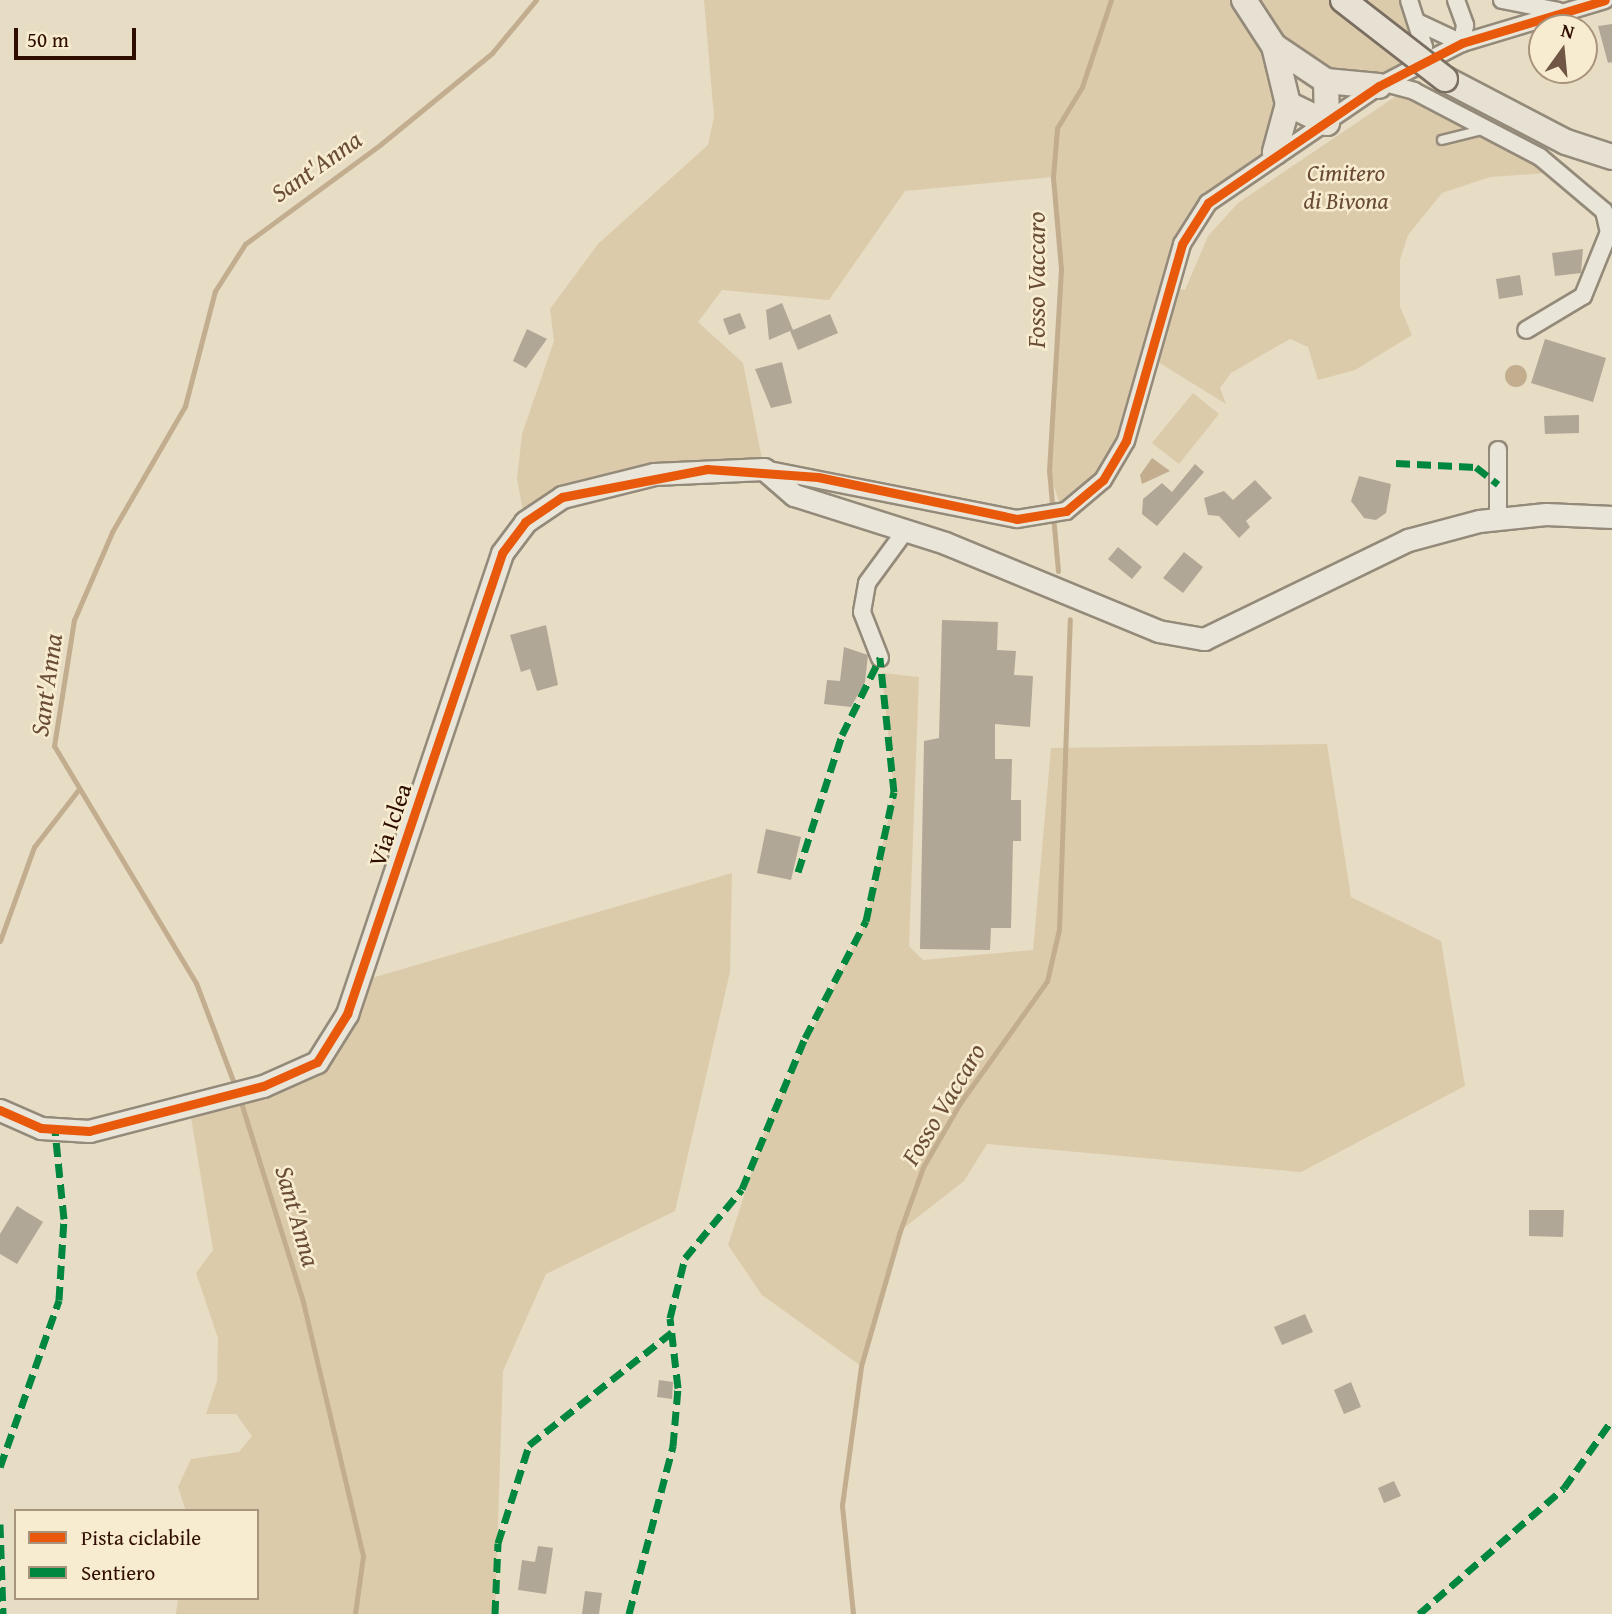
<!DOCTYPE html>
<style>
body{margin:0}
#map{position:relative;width:1612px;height:1614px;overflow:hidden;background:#e7dcc4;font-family:"Gentium Book Plus",serif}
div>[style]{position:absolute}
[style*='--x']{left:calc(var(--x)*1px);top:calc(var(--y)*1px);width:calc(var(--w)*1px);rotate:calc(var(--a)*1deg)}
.green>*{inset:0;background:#dccbab}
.water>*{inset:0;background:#c2ad8f}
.round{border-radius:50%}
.stream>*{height:5px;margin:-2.5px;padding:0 2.5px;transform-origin:2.5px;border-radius:2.5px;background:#c2ad8f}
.building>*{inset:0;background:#b1a796}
.roads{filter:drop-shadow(2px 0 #948a7a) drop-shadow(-2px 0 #948a7a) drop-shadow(0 2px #948a7a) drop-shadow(0 -2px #948a7a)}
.lane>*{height:8px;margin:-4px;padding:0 4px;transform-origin:4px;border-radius:4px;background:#eae5d9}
.street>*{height:16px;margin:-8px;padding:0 8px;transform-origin:8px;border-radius:8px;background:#eae5d9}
.secondary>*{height:21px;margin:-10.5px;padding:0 10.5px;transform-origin:10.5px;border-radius:10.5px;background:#eae5d9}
.primary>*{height:24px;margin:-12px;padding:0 12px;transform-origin:12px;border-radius:12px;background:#e7e1d3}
.bridges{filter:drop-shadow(2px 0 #7a6e61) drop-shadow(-2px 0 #7a6e61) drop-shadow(0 2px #7a6e61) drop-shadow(0 -2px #7a6e61)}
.primary-bridge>*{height:24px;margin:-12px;padding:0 12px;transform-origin:12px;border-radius:12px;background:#e7e1d3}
.quiet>*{height:7px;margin-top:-3.5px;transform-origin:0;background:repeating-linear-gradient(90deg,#00873e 0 14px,transparent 0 21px)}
.cycleway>*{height:9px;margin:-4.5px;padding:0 4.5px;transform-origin:4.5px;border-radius:4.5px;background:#e8590c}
span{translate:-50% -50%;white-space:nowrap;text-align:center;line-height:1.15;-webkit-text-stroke:5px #f8ecd0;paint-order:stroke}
.park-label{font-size:24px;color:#684b36;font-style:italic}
.street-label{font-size:24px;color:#2f0e01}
.water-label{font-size:26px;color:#6a4d37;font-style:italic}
.legend{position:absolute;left:14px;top:1509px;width:245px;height:91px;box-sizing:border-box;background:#f8ecd0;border:2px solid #a8937d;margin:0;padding:9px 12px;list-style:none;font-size:21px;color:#2f0e01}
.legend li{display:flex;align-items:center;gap:14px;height:35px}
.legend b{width:35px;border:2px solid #a8937d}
.north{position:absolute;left:1528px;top:14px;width:70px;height:70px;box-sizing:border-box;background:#f8ecd0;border:2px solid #a8937d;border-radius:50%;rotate:15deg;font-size:19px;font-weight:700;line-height:28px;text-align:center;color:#2f0e01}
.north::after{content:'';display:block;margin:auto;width:24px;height:32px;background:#6f5645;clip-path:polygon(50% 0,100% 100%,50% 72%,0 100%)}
.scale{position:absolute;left:14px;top:28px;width:122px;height:32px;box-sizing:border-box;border:4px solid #2f0e01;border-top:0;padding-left:9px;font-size:21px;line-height:24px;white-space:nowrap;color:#2f0e01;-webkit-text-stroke:5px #f8ecd0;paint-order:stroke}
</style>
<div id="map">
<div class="green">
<div style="clip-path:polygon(704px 0,1409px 0,1424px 47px,1379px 86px,1326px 81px,1275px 46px,1288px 104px,1275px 152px,1208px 203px,1170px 287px,1185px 290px,1208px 236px,1238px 203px,1405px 90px,1562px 172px,1490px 177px,1442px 193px,1408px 235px,1400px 260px,1400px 307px,1412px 335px,1355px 370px,1318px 380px,1308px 347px,1290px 339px,1231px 373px,1220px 388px,1226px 404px,1150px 357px,1103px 480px,1062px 511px,1049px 471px,1061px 269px,1053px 177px,905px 191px,829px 300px,722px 290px,698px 322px,743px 363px,764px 469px,654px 474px,525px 522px,517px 479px,522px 434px,554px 341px,550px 309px,598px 244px,708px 145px,714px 117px)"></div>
<div style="clip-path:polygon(1193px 393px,1219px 414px,1179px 464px,1152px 443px)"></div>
<div style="clip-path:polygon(882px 673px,919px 677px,909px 946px,923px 960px,1033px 950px,1051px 748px,1327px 744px,1351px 897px,1441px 941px,1465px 1086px,1301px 1172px,987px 1144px,964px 1181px,900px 1231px,861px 1366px,762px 1295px,728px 1245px,769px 1119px,866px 921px,894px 792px)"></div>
<div style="clip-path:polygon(732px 873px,730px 972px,675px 1211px,546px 1274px,503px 1371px,495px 1614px,176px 1614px,178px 1598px,257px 1598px,257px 1511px,186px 1511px,178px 1487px,191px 1459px,239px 1452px,252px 1436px,236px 1414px,206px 1414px,217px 1381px,218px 1338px,196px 1273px,213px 1250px,189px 1105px,317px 1062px,358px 982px)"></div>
</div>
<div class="water">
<div class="round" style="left:1505px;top:365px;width:22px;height:22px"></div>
<div style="clip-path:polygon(1152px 458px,1170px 471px,1142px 484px,1140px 475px)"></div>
</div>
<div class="stream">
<div style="--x:1058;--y:571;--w:100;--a:-95.1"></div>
<div style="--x:1049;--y:471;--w:202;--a:-86.6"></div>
<div style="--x:1061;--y:269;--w:92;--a:-95"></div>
<div style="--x:1053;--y:177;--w:49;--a:-85.3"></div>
<div style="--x:1057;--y:128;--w:48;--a:-58.6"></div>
<div style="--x:1082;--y:87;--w:92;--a:-71.6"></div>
<div style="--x:0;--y:941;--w:100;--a:-70.1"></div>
<div style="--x:34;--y:847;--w:73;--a:-52.2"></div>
<div style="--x:235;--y:1086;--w:110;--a:-110.7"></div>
<div style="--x:196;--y:983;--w:276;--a:-120.9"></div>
<div style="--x:54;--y:746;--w:128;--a:-81"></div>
<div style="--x:74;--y:620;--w:96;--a:-66.6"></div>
<div style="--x:112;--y:532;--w:146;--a:-59.9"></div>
<div style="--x:185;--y:406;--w:119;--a:-75.4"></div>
<div style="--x:215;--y:291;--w:56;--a:-57.4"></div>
<div style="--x:245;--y:244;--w:169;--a:-36.3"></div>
<div style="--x:381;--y:144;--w:144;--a:-39.3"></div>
<div style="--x:492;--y:53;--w:69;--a:-50.3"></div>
<div style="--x:239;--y:1096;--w:216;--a:72.7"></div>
<div style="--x:303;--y:1302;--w:261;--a:76.7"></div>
<div style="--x:363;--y:1556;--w:59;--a:97.9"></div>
<div style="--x:853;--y:1614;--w:110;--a:-95.8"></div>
<div style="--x:842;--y:1505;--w:140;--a:-82.2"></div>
<div style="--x:861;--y:1366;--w:141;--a:-73.9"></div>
<div style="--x:900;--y:1231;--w:68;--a:-70.2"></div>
<div style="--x:923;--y:1167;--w:74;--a:-60"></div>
<div style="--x:960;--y:1103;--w:150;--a:-54.5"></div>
<div style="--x:1047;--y:981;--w:53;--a:-77"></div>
<div style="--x:1059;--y:929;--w:310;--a:-88"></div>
</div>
<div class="building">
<div style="clip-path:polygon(1612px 24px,1612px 62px,1608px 63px,1598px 26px)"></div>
<div style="clip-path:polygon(1583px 249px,1581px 273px,1555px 276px,1552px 253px)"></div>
<div style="clip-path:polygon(1520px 275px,1523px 295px,1499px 299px,1496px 279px)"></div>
<div style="clip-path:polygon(782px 303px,793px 330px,830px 314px,838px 333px,798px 350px,790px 331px,769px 340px,766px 310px)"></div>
<div style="clip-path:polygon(740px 313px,746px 328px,729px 335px,723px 319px)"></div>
<div style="clip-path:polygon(527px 329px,547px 339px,526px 368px,513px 361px)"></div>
<div style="clip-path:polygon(1545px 339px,1606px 358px,1593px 402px,1531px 383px)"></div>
<div style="clip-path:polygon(782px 362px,792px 403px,771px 408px,755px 369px)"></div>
<div style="clip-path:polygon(1579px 415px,1579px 433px,1545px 434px,1544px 416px)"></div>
<div style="clip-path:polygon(1195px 464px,1204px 472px,1157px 526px,1142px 514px,1143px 499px,1162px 483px,1172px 492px)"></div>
<div style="clip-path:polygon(1359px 476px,1391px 484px,1386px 513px,1376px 520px,1364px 518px,1351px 501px)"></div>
<div style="clip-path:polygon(1255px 480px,1272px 498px,1246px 521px,1250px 527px,1239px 538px,1219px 516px,1208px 515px,1204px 498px,1224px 491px,1233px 500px)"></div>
<div style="clip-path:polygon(1118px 547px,1142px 567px,1132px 579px,1108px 559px)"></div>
<div style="clip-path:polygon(1184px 552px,1203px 567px,1183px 593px,1163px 578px)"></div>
<div style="clip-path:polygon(942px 620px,998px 622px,997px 650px,1016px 651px,1014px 675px,1033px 676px,1030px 727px,995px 724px,995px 759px,1012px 759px,1011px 800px,1021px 800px,1021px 841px,1013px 841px,1011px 928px,991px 928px,990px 950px,920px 949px,924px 741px,939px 738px)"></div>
<div style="clip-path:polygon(546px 625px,558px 685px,537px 691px,530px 669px,521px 672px,510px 635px)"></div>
<div style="clip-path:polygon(844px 647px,868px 655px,865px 682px,851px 707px,824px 704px,827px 680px,840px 681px)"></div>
<div style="clip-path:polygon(766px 829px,801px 837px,791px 880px,757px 873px)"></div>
<div style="clip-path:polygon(17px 1206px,43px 1222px,17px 1264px,0 1254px,0 1234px)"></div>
<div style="clip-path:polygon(1529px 1210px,1564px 1210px,1563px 1237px,1529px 1236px)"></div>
<div style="clip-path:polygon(1305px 1314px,1313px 1332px,1282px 1345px,1274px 1327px)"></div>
<div style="clip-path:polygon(659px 1380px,673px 1382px,672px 1399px,657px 1397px)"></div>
<div style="clip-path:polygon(1351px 1382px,1361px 1407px,1344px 1414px,1334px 1390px)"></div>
<div style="clip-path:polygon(1394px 1481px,1401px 1496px,1384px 1503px,1378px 1488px)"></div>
<div style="clip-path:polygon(538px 1546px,553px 1548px,546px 1594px,518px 1590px,522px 1560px,535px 1562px)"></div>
<div style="clip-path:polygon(585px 1591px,602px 1593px,599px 1614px,582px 1614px)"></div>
</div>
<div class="roads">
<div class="lane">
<div style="--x:1442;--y:140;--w:45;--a:-14"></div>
</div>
<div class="street">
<div style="--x:1409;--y:0;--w:49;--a:72.3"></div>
<div style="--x:1424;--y:47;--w:22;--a:129"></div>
<div style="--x:1456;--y:0;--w:27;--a:70"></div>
<div style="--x:1465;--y:25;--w:18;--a:99"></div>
<div style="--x:1502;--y:0;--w:57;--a:11.1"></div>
<div style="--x:1417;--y:22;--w:50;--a:25"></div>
<div style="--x:1385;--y:83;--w:30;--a:15"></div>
<div style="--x:1414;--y:91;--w:142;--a:27.6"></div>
<div style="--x:1540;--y:157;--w:84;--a:40.2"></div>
<div style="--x:1604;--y:211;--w:22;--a:77"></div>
<div style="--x:1609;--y:232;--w:69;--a:112.1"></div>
<div style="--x:1583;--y:296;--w:66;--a:149.2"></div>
<div style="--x:1498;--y:450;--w:69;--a:90"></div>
<div style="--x:764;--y:469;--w:258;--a:11.2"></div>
<div style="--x:1017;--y:519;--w:50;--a:-9.3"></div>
<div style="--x:1066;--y:511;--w:48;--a:-40"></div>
<div style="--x:1103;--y:480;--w:45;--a:-59.5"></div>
<div style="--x:1126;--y:441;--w:205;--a:-74.1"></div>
<div style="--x:1182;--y:244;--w:49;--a:-57.6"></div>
<div style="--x:1208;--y:203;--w:207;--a:-34.4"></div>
<div style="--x:1379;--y:86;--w:93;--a:-27.4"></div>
<div style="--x:1462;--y:43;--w:149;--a:-16.7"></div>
<div style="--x:880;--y:658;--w:49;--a:-111.4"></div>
<div style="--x:862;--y:612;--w:29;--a:-80"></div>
<div style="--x:867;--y:583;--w:66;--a:-53.7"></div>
</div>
<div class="secondary">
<div style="--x:0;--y:1110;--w:45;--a:23.7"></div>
<div style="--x:41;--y:1128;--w:48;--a:3.6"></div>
<div style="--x:89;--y:1131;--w:180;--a:-14.5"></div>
<div style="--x:263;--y:1086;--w:59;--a:-24"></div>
<div style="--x:317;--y:1062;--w:57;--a:-58"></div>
<div style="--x:347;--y:1014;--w:486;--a:-71.4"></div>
<div style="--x:502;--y:553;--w:39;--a:-53"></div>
<div style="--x:525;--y:522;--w:45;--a:-34"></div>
<div style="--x:562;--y:497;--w:95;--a:-14"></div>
<div style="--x:654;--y:474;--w:110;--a:-2.6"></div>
<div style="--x:764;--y:469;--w:40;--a:41"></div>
<div style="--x:794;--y:495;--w:158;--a:17.6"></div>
<div style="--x:945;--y:543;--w:230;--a:22.4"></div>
<div style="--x:1158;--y:631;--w:47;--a:9.9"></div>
<div style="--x:1204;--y:639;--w:227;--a:-25.9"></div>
<div style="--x:1408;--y:540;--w:73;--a:-15"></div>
<div style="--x:1479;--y:521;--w:67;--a:-6"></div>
<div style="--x:1546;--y:514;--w:66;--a:2.6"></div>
</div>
<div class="primary">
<div style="--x:1244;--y:0;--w:55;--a:56.9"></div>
<div style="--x:1274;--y:46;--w:60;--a:76.4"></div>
<div style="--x:1288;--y:104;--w:50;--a:105.2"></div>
<div style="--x:1274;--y:46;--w:63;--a:33.9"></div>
<div style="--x:1326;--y:81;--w:53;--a:5.4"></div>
<div style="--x:1445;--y:79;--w:136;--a:27.5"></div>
<div style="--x:1566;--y:142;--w:48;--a:18.1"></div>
<div style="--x:1288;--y:104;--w:43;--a:26"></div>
<div style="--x:1327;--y:123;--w:42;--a:-91.4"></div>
</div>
</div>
<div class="bridges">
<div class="primary-bridge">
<div style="--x:1343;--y:0;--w:129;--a:37.8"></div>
</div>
</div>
<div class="quiet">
<div style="--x:1396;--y:463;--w:80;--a:2.9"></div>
<div style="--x:1476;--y:467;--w:28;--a:38"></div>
<div style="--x:798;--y:872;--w:144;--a:-72.2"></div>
<div style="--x:842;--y:735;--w:86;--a:-63.7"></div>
<div style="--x:0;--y:1467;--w:177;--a:-70.5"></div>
<div style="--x:59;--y:1300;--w:81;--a:-86.5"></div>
<div style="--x:64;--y:1219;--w:89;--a:-95.8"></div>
<div style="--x:0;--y:1524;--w:90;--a:88.1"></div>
<div style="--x:495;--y:1614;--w:71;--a:-87.6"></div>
<div style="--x:498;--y:1543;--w:103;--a:-72.4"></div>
<div style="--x:529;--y:1445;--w:182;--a:-38.3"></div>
<div style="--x:629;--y:1614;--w:174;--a:-75.3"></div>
<div style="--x:673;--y:1446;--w:58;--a:-85.1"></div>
<div style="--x:678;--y:1388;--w:70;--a:-96.5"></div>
<div style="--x:670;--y:1318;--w:62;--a:-76"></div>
<div style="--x:685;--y:1258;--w:89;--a:-50.4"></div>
<div style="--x:742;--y:1189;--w:164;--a:-67.4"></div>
<div style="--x:805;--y:1038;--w:132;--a:-62.5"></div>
<div style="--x:866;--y:921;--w:132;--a:-77.8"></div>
<div style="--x:894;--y:792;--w:135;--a:-96"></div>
<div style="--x:1419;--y:1614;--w:192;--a:-41"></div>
<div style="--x:1564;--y:1488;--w:83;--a:-54.8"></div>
</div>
<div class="cycleway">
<div style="--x:0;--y:1110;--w:45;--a:23.7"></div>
<div style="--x:41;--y:1128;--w:48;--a:3.6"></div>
<div style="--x:89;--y:1131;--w:180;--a:-14.5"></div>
<div style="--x:263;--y:1086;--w:59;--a:-24"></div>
<div style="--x:317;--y:1062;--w:57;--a:-58"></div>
<div style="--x:347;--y:1014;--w:486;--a:-71.4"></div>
<div style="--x:502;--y:553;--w:39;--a:-53"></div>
<div style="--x:525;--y:522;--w:45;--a:-34"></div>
<div style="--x:562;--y:497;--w:148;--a:-10.9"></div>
<div style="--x:707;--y:469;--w:111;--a:4.1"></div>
<div style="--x:818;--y:477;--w:203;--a:11.9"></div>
<div style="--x:1017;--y:519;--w:50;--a:-9.3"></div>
<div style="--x:1066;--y:511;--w:48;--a:-40"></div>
<div style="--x:1103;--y:480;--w:45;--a:-59.5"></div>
<div style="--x:1126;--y:441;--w:205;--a:-74.1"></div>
<div style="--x:1182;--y:244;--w:49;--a:-57.6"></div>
<div style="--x:1208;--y:203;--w:207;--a:-34.4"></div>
<div style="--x:1379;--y:86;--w:93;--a:-27.4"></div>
<div style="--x:1462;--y:43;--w:149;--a:-16.7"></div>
</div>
<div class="park-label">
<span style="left:1346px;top:187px">Cimitero<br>di Bivona</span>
</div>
<div class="street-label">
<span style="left:390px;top:825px;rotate:-71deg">Via Iclea</span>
</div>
<div class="water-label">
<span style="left:316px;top:166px;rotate:-35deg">Sant'Anna</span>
<span style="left:1036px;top:280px;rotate:-90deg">Fosso Vaccaro</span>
<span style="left:46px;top:685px;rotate:-82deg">Sant'Anna</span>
<span style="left:943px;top:1104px;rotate:-59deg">Fosso Vaccaro</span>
<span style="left:298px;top:1216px;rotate:74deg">Sant'Anna</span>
</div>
<ul class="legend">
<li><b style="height:9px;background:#e8590c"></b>Pista ciclabile</li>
<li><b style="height:9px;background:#00873e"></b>Sentiero</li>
</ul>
<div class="north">N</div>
<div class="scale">50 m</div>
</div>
